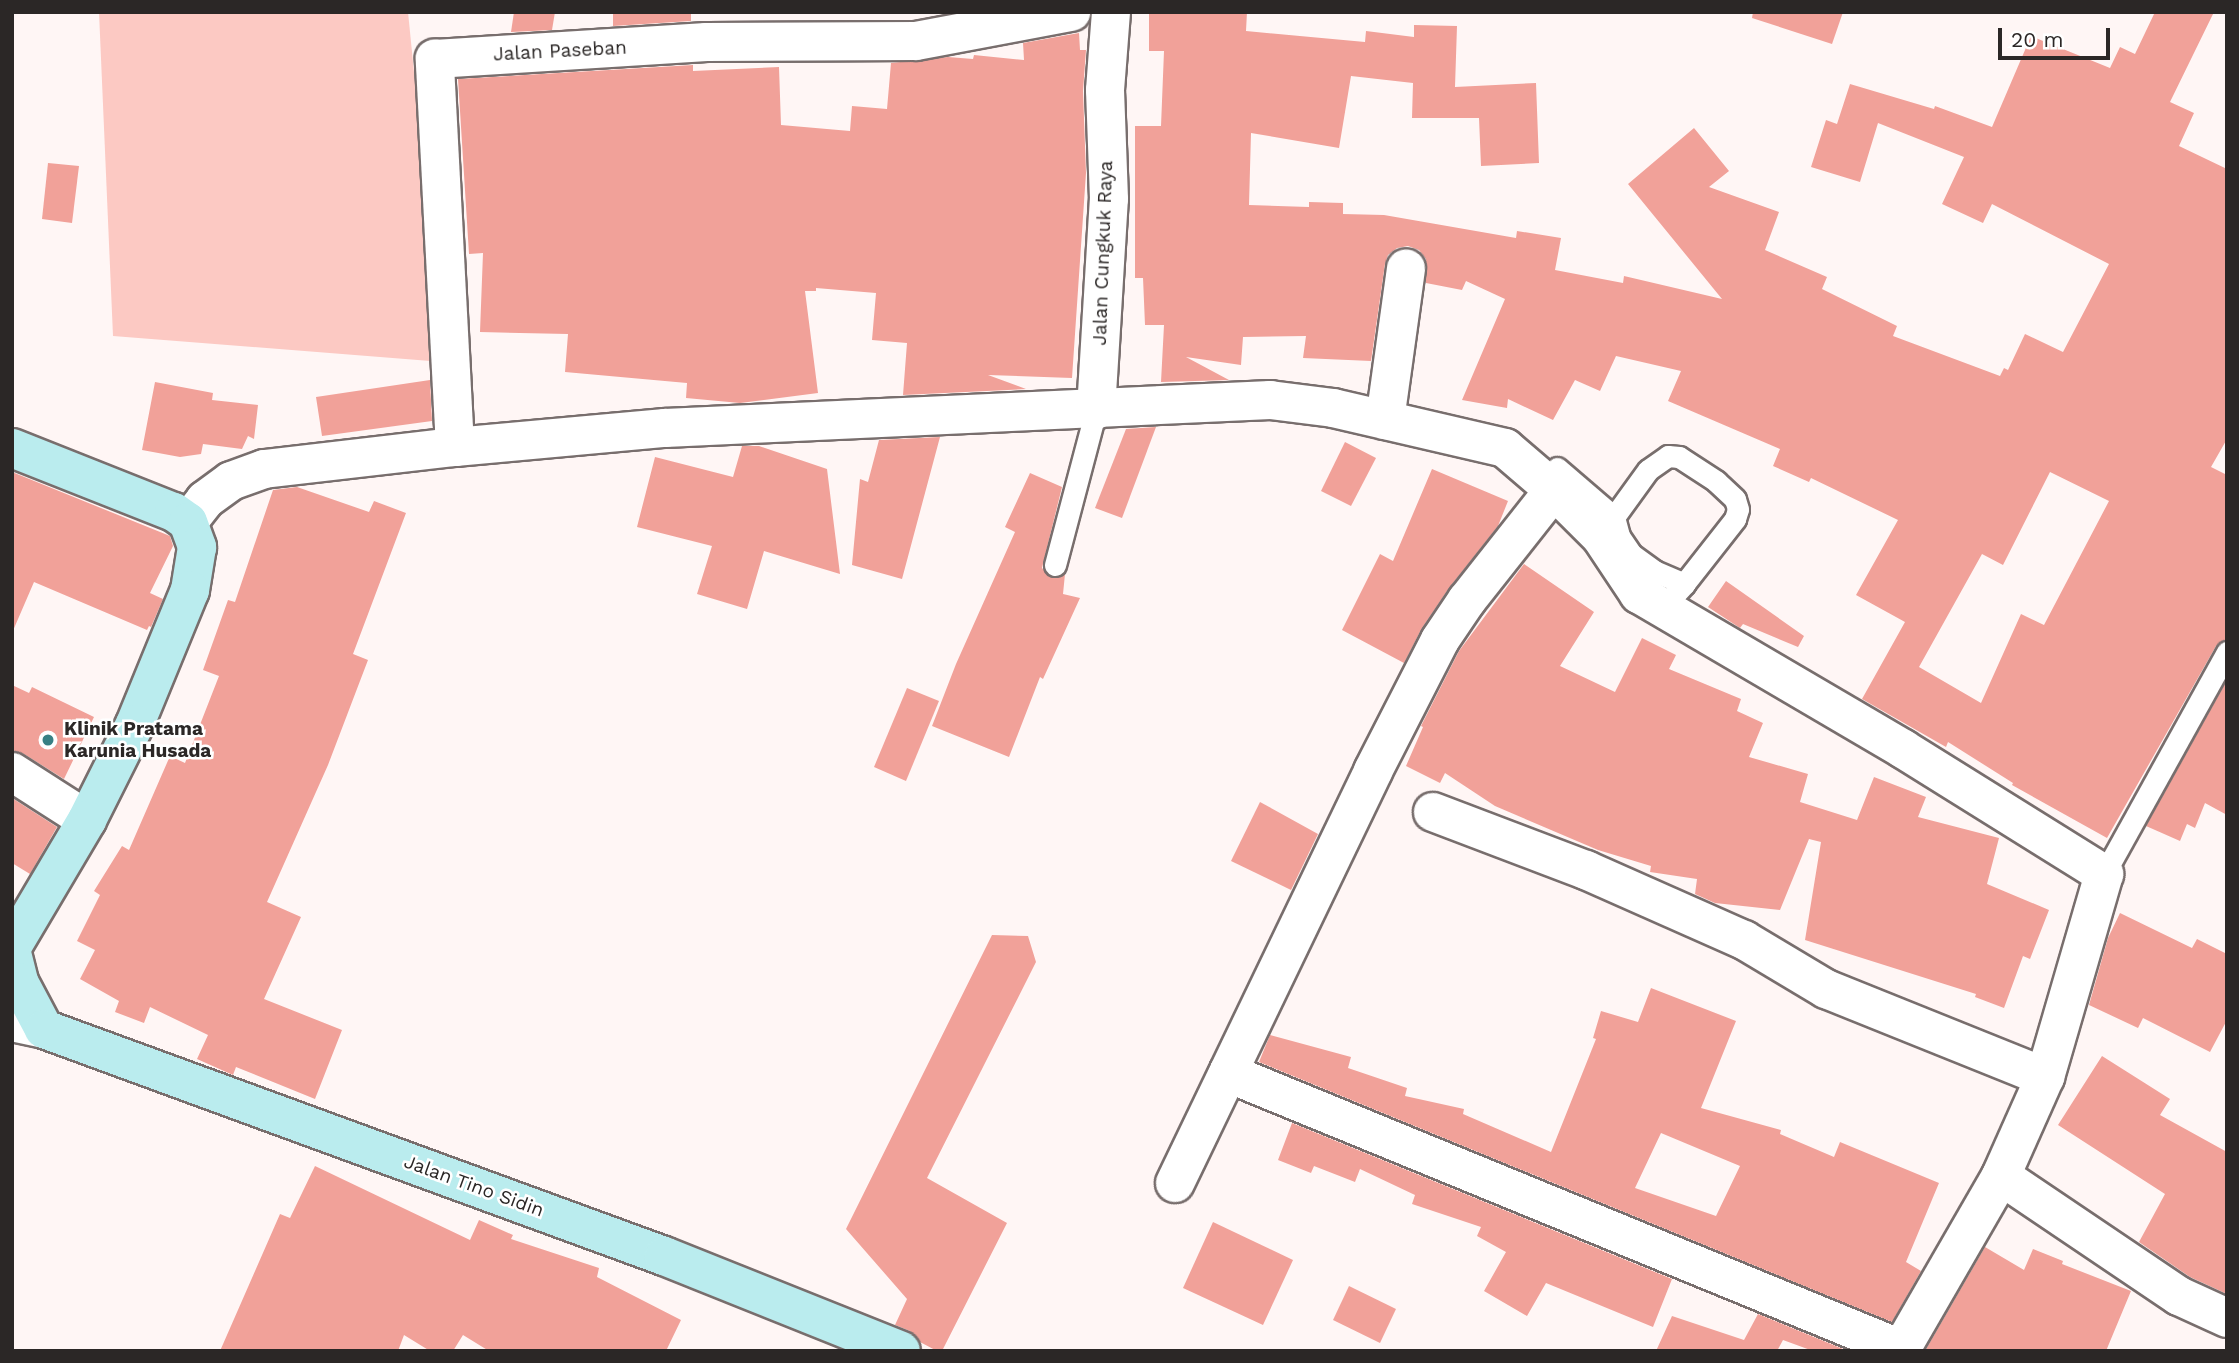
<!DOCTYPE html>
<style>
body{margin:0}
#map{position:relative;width:2239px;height:1363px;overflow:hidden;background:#fff6f5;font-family:"Work Sans",sans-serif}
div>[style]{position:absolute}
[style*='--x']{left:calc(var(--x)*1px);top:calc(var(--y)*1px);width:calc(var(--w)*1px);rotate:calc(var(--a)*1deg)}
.green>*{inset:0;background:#fcc9c3}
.building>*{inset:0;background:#f1a199}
.roads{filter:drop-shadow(2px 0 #786e6d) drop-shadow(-2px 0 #786e6d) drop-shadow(0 2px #786e6d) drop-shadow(0 -2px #786e6d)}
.lane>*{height:21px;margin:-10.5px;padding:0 10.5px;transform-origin:10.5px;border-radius:10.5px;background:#fff}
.street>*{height:38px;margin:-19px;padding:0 19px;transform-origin:19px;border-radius:19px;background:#fff}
.secondary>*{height:38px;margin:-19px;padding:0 19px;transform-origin:19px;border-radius:19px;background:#baecee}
.dots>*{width:19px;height:19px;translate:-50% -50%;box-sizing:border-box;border:4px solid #fff;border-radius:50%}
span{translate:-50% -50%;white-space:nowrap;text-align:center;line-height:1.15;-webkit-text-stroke:5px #fff;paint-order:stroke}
.street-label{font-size:19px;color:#2b2726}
.poi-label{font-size:19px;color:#2b2726;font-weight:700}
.left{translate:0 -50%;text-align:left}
.frame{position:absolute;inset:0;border:14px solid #2b2726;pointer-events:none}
.scale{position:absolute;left:1998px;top:28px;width:112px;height:32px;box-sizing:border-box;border:4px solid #2b2726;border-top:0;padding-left:9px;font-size:21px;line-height:24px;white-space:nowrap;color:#2b2726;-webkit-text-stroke:5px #fff;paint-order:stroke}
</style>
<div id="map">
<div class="green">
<div style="clip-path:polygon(99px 12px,408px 12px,443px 362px,113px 336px)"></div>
</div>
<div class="building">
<div style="clip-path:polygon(514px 12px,555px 12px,552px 30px,511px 32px)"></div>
<div style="clip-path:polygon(613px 12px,691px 12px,691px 21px,613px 26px)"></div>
<div style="clip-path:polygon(evenodd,1149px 12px,1247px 12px,1246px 31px,1365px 42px,1366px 31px,1414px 37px,1414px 25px,1457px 26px,1455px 87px,1536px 83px,1539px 163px,1481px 166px,1479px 118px,1412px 118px,1413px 83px,1351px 76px,1339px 148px,1251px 133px,1249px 205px,1309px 207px,1309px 202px,1343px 203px,1343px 214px,1384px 215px,1516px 238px,1517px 231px,1561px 238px,1555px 270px,1623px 283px,1624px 276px,1722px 299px,1628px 184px,1694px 128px,1729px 171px,1709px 187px,1779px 212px,1765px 250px,1827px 277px,1822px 289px,1897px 326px,1893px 336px,2000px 376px,2004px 368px,2008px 370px,2025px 334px,2063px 352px,2109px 264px,1992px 204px,1983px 223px,1942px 204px,1964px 157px,1878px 123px,1860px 182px,1811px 167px,1826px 120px,1837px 124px,1850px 84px,1934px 109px,1935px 106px,1992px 127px,2031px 36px,2110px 68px,2120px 47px,2135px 54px,2155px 12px,2214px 12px,2170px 102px,2194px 113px,2179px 146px,2227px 169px,2227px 439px,2211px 467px,2227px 475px,2227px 639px,2216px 646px,2107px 838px,2012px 785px,2013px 783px,1948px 742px,1946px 747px,1862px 699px,1905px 622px,1856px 595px,1898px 520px,1811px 478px,1809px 482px,1773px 466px,1780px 449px,1668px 401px,1681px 371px,1616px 356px,1600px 391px,1575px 380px,1553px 420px,1508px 399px,1507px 408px,1462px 400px,1505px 299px,1466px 281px,1462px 290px,1426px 283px,1426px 259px,1419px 250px,1408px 246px,1397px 248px,1388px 255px,1385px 264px,1371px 361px,1303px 358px,1306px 336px,1243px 337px,1241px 365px,1186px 357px,1229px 380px,1161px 382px,1164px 325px,1145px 325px,1143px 278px,1135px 278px,1135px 126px,1161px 126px,1164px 51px,1149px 51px,1149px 12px,2050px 472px,2109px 501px,2044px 625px,2021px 614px,1981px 703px,1919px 667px,1982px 554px,2003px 565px,2050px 472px)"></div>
<div style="clip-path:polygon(1753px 12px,1843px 12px,1832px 44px,1752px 18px)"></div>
<div style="clip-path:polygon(1079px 33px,1080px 50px,1086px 50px,1083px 91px,1086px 173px,1072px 378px,988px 375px,1026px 389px,903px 395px,907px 343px,872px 340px,876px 293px,816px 288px,816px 291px,805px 291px,818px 393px,740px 403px,686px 398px,687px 383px,565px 372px,568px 334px,480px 332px,483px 253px,469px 254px,458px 79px,693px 65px,693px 71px,779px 67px,781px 125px,850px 131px,852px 106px,887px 109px,891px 63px,948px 57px,973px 59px,974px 55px,1024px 60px,1023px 43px)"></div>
<div style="clip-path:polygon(48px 163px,79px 166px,72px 223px,42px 219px)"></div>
<div style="clip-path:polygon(430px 380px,432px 421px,322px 436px,316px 397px)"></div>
<div style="clip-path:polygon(155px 382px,213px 393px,212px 400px,258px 405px,254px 439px,248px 436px,242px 449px,203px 444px,201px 454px,180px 457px,142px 450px)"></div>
<div style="clip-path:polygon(1156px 427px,1122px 518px,1095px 508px,1126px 429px)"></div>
<div style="clip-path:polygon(940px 437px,902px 579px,852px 565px,860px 479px,868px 482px,879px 440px)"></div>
<div style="clip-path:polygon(1345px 442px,1376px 458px,1351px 506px,1321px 491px)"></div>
<div style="clip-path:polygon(742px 446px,759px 446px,827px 469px,840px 574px,764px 551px,747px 609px,697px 594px,712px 546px,637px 527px,655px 457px,733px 477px)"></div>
<div style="clip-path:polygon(1432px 469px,1508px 501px,1498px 526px,1449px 588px,1422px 628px,1404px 663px,1342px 630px,1380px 554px,1393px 561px)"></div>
<div style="clip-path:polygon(12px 472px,170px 536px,173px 546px,150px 593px,163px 599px,151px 627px,149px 626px,147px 630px,34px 582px,12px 633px)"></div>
<div style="clip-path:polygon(1030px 473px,1062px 487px,1042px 568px,1051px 577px,1065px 574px,1063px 594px,1080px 598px,1043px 679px,1040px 677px,1009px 757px,932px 726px,956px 664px,1015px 532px,1005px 527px)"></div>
<div style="clip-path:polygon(297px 487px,369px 512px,374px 501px,406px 513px,353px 654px,368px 660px,328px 765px,267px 902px,301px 917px,264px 999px,342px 1030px,315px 1099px,236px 1067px,233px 1075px,197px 1059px,208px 1035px,150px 1007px,144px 1023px,115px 1012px,119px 1001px,80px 979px,95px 950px,77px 941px,100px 895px,94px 891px,122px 846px,129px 850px,170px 756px,185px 763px,219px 676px,203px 670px,228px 600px,235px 602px,273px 490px)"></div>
<div style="clip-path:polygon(1524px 564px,1594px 612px,1560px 666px,1615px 692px,1642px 638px,1676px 655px,1669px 669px,1741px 699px,1737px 711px,1763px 723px,1749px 757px,1808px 774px,1800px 802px,1857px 820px,1874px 777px,1926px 797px,1918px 817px,1999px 838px,1987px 884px,2049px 910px,2030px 959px,2023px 956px,2004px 1008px,1975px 997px,1976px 994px,1805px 940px,1821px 842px,1809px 839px,1780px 910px,1715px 903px,1695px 894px,1697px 879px,1650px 872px,1651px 866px,1598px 850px,1495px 806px,1445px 773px,1440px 783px,1406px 766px,1423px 727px,1421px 726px,1459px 651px)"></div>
<div style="clip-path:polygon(1726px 581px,1804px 636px,1798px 647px,1743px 624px,1740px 628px,1708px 607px)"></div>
<div style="clip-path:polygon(2227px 680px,2227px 815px,2205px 803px,2195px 828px,2187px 824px,2180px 841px,2146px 826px)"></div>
<div style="clip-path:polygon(12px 685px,29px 693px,32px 687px,94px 717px,64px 779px,24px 754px,12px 750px)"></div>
<div style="clip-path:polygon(907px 688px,939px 701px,906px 781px,874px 767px)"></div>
<div style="clip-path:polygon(12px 798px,57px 827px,30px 874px,12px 863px)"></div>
<div style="clip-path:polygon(1260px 802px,1318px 834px,1291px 890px,1231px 861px)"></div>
<div style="clip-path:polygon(2120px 913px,2192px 948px,2197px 939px,2227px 954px,2227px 1020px,2210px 1052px,2143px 1018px,2138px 1028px,2089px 1005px,2108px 938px)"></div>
<div style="clip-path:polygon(992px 935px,1028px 936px,1036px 962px,927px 1178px,1007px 1223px,942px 1351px,937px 1351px,920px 1342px,910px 1331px,895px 1325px,907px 1299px,846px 1229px)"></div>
<div style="clip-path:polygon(evenodd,1651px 988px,1736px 1021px,1701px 1108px,1781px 1130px,1780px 1134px,1834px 1157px,1840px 1142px,1939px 1183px,1906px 1262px,1921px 1271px,1892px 1322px,1259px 1062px,1270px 1035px,1351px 1057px,1348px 1068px,1407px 1088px,1405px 1096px,1464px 1109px,1463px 1114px,1551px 1152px,1596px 1039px,1593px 1038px,1601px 1011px,1638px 1022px,1651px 988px,1661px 1133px,1740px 1166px,1716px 1216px,1635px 1188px,1661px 1133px)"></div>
<div style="clip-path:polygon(2102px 1056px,2170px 1099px,2160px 1115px,2227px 1152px,2227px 1294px,2190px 1277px,2139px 1242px,2165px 1194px,2058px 1125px)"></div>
<div style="clip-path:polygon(1292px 1123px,1672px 1279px,1653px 1327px,1546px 1283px,1527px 1316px,1484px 1291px,1506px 1252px,1477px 1236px,1481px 1227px,1412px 1204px,1415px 1195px,1360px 1169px,1355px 1182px,1314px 1166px,1311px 1173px,1278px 1160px)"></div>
<div style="clip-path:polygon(315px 1166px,470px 1240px,479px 1220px,513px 1235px,511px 1239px,599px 1268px,597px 1277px,681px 1320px,666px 1351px,489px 1351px,463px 1335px,453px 1351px,430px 1351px,404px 1335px,398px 1351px,220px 1351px,280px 1214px,290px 1218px)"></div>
<div style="clip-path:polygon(1213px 1222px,1293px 1260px,1263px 1325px,1183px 1288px)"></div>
<div style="clip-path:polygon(1985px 1247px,2024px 1270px,2033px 1249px,2063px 1261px,2062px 1264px,2131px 1291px,2106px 1351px,1925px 1351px)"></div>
<div style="clip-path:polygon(1349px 1286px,1396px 1309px,1380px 1343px,1333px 1320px)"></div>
<div style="clip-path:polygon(1758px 1314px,1848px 1351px,1813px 1351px,1783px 1340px,1777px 1351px,1656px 1351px,1672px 1316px,1744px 1340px)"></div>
</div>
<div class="roads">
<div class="lane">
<div style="--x:1557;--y:468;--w:75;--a:40.7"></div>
<div style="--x:1055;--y:565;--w:160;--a:-75.2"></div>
<div style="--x:1662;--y:608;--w:33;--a:-47"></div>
<div style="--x:1684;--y:584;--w:83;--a:-51.9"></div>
<div style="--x:1735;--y:519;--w:10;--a:-73"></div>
<div style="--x:1738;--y:509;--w:10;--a:-107"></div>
<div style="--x:1735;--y:499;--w:26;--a:-137"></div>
<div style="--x:1716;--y:481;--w:44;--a:-147"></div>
<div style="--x:1679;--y:457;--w:11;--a:-175"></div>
<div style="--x:1668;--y:456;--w:24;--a:145"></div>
<div style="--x:1648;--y:470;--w:58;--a:125.9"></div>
<div style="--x:1614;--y:517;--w:20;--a:75"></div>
<div style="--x:1619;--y:536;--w:22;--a:56"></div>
<div style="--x:1631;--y:554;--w:29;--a:36"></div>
<div style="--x:1654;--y:571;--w:33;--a:23"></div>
<div style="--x:2104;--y:874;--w:254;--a:-61"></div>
</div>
<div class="street">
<div style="--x:1096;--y:410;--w:211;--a:-86.5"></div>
<div style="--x:1109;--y:199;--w:109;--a:-92.1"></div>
<div style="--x:1105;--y:90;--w:78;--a:-85.6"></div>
<div style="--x:1385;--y:420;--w:153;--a:-82.1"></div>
<div style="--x:455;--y:447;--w:389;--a:-93"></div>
<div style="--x:435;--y:59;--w:272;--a:-3.6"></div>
<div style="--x:706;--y:42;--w:210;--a:-0.3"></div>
<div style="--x:916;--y:41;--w:158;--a:-10.6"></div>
<div style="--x:188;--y:522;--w:28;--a:-52"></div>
<div style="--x:205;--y:500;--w:32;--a:-36"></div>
<div style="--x:231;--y:481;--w:35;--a:-20"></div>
<div style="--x:264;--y:469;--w:192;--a:-6.6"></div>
<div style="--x:455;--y:447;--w:211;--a:-5.2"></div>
<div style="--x:665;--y:428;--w:606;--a:-2.65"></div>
<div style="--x:1270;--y:400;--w:64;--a:7.2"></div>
<div style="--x:1333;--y:408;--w:177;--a:13.1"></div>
<div style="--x:1505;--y:448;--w:65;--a:40.6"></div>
<div style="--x:1554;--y:490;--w:66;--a:45"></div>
<div style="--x:1601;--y:537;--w:69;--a:56.3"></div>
<div style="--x:1639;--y:594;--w:306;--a:30.4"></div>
<div style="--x:1903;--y:749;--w:237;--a:31.9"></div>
<div style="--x:2104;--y:874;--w:211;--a:106.2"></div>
<div style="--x:2045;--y:1077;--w:108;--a:114"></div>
<div style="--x:2001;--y:1176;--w:202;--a:120"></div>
<div style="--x:12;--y:772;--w:89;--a:32.6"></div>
<div style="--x:1433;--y:812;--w:164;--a:20.8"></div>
<div style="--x:1586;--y:870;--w:173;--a:23.9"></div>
<div style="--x:1744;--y:940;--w:96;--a:30.9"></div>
<div style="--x:1826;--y:989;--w:236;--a:21.9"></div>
<div style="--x:12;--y:1022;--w:33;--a:12"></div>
<div style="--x:1228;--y:1073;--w:727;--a:22.3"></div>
<div style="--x:2001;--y:1176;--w:215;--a:34"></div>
<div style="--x:2179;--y:1296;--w:53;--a:24.6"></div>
<div style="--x:1175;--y:1183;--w:457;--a:-64.3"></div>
<div style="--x:1373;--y:771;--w:147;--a:-62.9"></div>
<div style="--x:1440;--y:640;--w:48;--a:-56"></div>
<div style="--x:1467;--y:600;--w:140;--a:-51.7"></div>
</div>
<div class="secondary">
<div style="--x:12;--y:448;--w:174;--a:21.6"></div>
<div style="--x:174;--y:512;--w:17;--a:36"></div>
<div style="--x:188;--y:522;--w:27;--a:70"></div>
<div style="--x:197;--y:547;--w:44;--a:99.2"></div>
<div style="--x:190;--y:590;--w:145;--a:112.3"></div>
<div style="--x:135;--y:724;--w:107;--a:116.6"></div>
<div style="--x:87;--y:820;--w:147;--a:120.6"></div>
<div style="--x:12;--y:953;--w:30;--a:76"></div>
<div style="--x:19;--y:982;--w:53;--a:62"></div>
<div style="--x:44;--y:1029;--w:660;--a:20.11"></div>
<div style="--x:664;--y:1256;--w:255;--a:21.8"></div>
</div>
</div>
<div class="dots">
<div style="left:48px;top:740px;background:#388084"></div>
</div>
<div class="street-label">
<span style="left:560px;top:51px;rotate:-3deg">Jalan Paseban</span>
<span style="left:1103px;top:253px;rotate:-88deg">Jalan Cungkuk Raya</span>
<span style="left:474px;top:1186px;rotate:20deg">Jalan Tino Sidin</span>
</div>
<div class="poi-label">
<span class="left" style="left:64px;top:740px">Klinik Pratama<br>Karunia Husada</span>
</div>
<div class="frame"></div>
<div class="scale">20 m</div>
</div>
